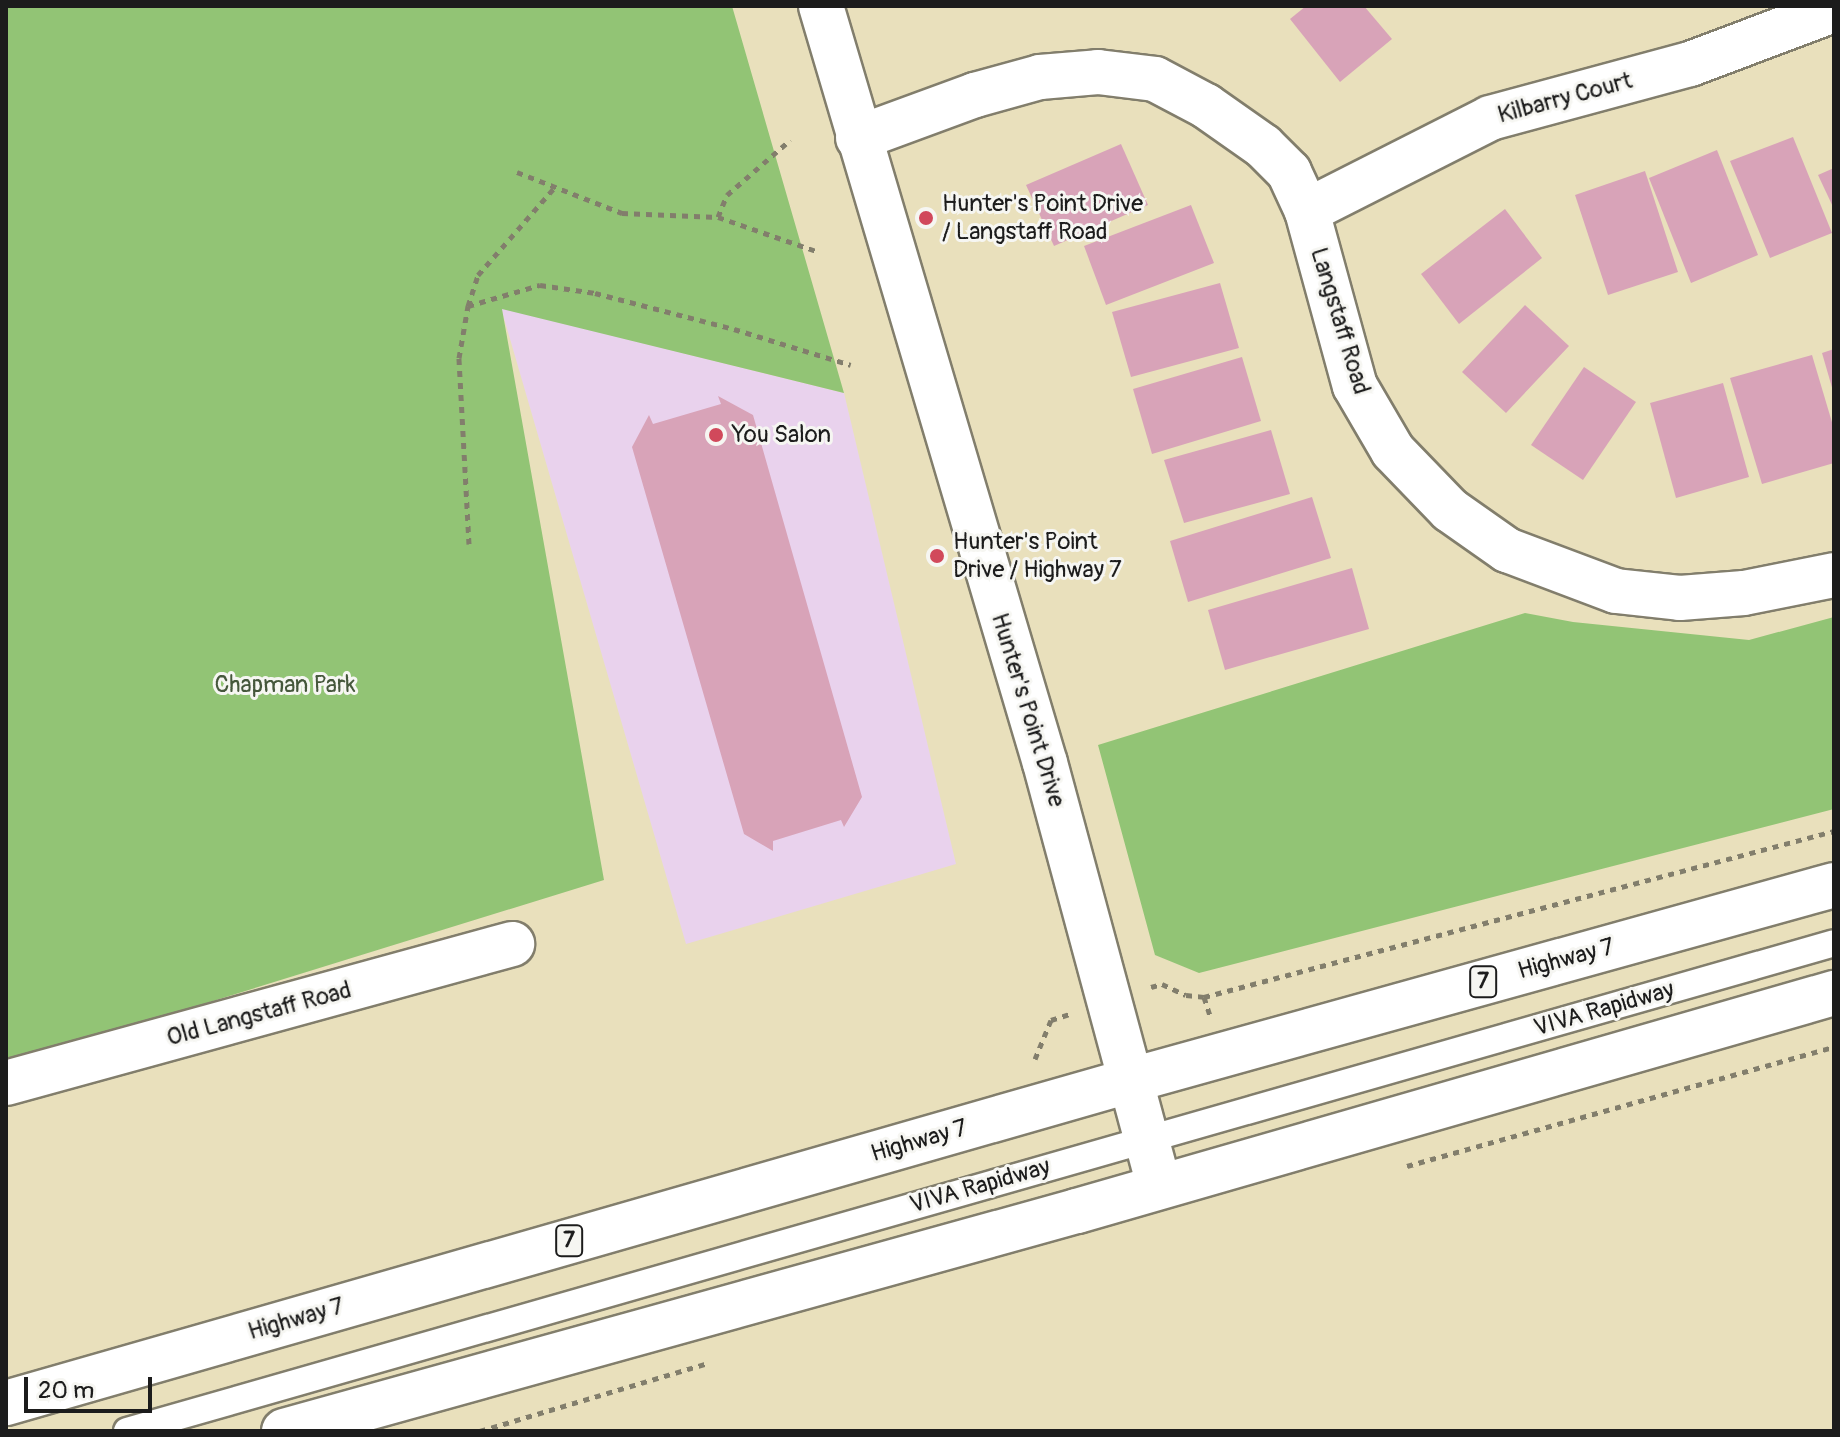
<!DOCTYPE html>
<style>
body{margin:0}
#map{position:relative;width:1840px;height:1437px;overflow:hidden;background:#e9e0bc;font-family:Pangolin,sans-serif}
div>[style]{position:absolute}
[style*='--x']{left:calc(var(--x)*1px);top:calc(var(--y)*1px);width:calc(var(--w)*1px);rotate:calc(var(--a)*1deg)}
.built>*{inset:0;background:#e9d2ed}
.green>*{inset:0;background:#92c475}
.building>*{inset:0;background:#d8a3b8}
.path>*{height:5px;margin-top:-2.5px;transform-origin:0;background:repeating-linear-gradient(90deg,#827e6c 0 6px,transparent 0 12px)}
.roads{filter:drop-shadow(2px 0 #827e6c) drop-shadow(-2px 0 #827e6c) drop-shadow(0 2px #827e6c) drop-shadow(0 -2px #827e6c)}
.lane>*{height:26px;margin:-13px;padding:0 13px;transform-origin:13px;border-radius:13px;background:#fff}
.street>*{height:44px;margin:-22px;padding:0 22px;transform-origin:22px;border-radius:22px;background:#fff}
.primary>*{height:44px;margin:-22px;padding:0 22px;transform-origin:22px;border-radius:22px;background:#fff}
.dots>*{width:22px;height:22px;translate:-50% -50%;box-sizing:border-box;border:4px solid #f6f6f2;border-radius:50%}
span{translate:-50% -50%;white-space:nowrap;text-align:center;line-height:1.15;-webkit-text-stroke:6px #f6f6f2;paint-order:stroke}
.shield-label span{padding:2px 6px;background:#f6f6f2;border:2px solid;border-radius:6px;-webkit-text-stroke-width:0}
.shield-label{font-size:22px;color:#1c1c1c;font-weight:700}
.street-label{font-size:24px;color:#1c1c1c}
.poi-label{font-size:24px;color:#1c1c1c}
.left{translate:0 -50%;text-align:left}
.park-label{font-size:24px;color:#45573b}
.frame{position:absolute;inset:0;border:8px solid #1c1c1c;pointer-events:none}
.scale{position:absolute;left:24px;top:1377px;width:128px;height:36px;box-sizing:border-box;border:4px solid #1c1c1c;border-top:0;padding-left:10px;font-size:24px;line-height:28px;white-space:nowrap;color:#1c1c1c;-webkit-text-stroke:6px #f6f6f2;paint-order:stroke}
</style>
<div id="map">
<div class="built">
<div style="clip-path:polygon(501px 308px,844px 393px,956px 864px,686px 944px)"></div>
</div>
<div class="green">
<div style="clip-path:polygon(6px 6px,732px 6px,844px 393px,502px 309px,604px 880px,6px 1065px)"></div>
<div style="clip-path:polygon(1525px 613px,1573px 622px,1749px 640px,1834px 617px,1834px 809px,1199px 973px,1155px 955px,1098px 745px)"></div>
</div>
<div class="building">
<div style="clip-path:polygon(1306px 6px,1364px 6px,1392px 39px,1340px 82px,1290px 19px)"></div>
<div style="clip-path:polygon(1793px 137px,1832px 233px,1770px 258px,1730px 161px)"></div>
<div style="clip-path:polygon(1121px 144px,1148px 205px,1054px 246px,1026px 185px)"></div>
<div style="clip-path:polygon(1717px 150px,1758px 255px,1691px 283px,1649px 178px)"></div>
<div style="clip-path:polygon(1834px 168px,1834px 209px,1818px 175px)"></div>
<div style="clip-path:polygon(1645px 171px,1678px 272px,1608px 295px,1575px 195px)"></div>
<div style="clip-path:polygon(1191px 205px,1214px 263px,1106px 305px,1084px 246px)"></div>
<div style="clip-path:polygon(1505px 209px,1542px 258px,1459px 324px,1421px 274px)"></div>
<div style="clip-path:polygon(1220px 283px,1239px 348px,1131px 377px,1112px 312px)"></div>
<div style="clip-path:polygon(1525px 305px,1569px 346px,1506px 413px,1462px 372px)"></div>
<div style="clip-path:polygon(1834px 349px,1834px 391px,1833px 391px,1822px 353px)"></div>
<div style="clip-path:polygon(1812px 355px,1834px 429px,1834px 463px,1762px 484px,1730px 378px)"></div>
<div style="clip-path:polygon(1242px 357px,1261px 421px,1152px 454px,1133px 389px)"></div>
<div style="clip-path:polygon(1584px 367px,1636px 402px,1583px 480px,1531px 445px)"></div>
<div style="clip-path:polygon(1723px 383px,1749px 477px,1676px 498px,1650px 403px)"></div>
<div style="clip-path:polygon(718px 396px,753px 415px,862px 797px,844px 827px,841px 820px,773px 841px,773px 851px,744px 834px,632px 447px,649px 415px,653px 424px,721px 404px)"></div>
<div style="clip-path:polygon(1271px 430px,1290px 494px,1184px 523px,1164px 460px)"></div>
<div style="clip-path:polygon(1312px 497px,1331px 558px,1188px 602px,1170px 541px)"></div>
<div style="clip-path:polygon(1352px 568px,1369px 629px,1225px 670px,1208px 610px)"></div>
</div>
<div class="path">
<div style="--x:517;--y:172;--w:113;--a:21.3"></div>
<div style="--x:622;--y:213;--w:96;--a:2.4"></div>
<div style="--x:718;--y:217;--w:107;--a:19.1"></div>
<div style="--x:718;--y:217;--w:24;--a:-68"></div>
<div style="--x:727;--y:195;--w:84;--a:-41.1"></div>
<div style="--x:468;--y:306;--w:75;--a:-16.3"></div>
<div style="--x:540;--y:285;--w:56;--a:8.3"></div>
<div style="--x:595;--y:293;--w:144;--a:14.5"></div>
<div style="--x:734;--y:329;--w:122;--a:17.1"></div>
<div style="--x:469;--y:544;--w:186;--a:-93.1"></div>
<div style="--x:459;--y:358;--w:53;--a:-80.2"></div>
<div style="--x:468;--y:306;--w:33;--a:-72"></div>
<div style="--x:478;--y:275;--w:117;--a:-48.8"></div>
<div style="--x:1151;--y:987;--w:11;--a:-15"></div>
<div style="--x:1162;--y:984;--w:26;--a:25"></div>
<div style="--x:1186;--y:995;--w:18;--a:6"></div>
<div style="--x:1204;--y:997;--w:652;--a:-14.76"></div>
<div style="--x:1204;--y:997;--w:19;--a:72"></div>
<div style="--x:1035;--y:1059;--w:42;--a:-67.7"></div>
<div style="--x:1051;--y:1020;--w:20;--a:-18"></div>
<div style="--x:1407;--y:1166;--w:443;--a:-15.6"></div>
<div style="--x:480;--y:1431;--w:235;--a:-16.6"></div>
</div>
<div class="roads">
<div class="lane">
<div style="--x:127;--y:1431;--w:1775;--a:-15.95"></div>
</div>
<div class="street">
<div style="--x:821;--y:6;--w:789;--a:73.52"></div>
<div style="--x:1045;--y:763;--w:438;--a:74.9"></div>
<div style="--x:858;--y:138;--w:125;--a:-20.2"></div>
<div style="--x:975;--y:95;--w:67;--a:-15.5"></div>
<div style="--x:1040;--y:77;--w:58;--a:-4.9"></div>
<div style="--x:1098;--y:72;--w:57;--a:7"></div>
<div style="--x:1155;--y:79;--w:58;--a:27.9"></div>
<div style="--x:1206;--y:106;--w:70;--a:35.1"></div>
<div style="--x:1263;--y:146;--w:37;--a:45"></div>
<div style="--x:1289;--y:172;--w:43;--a:65.2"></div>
<div style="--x:1307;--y:211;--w:181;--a:74.7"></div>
<div style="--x:1355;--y:386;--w:75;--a:59.7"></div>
<div style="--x:1393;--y:451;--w:82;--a:46"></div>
<div style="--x:1450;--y:510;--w:70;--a:35.1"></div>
<div style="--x:1507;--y:550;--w:116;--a:20.6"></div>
<div style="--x:1616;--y:591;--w:64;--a:6.2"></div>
<div style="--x:1680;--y:598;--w:64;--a:-4.5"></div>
<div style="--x:1744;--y:593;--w:92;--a:-11.3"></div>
<div style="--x:1307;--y:211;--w:205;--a:-26.9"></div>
<div style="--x:1490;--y:118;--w:207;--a:-15.1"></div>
<div style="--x:1690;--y:64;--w:154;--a:-20.6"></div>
<div style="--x:6;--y:1083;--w:525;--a:-15.36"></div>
</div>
<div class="primary">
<div style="--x:6;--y:1403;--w:1171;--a:-16.01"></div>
<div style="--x:1132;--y:1080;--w:729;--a:-15.52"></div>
<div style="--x:284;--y:1431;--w:823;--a:-15.51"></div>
<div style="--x:1077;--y:1211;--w:788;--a:-16.07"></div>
</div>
</div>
<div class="dots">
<div style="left:926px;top:218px;background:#d1495b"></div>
<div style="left:716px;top:435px;background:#d1495b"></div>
<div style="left:937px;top:556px;background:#d1495b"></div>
</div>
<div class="shield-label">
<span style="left:1483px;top:982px">7</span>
<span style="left:569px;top:1241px">7</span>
</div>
<div class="street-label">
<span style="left:1565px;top:98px;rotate:-15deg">Kilbarry Court</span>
<span style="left:1340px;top:321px;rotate:73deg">Langstaff Road</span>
<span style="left:1028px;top:710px;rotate:73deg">Hunter's Point Drive</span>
<span style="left:1566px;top:959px;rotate:-15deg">Highway 7</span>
<span style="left:1604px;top:1009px;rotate:-16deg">VIVA Rapidway</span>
<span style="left:259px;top:1014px;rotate:-15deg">Old Langstaff Road</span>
<span style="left:919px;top:1141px;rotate:-16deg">Highway 7</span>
<span style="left:980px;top:1186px;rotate:-16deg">VIVA Rapidway</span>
<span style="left:296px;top:1319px;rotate:-16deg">Highway 7</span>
</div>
<div class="poi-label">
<span class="left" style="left:942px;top:218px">Hunter's Point Drive<br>/ Langstaff Road</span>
<span class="left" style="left:732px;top:435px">You Salon</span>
<span class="left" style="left:953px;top:556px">Hunter's Point<br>Drive / Highway 7</span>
</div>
<div class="park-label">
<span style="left:285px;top:685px">Chapman Park</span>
</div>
<div class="frame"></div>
<div class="scale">20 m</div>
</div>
